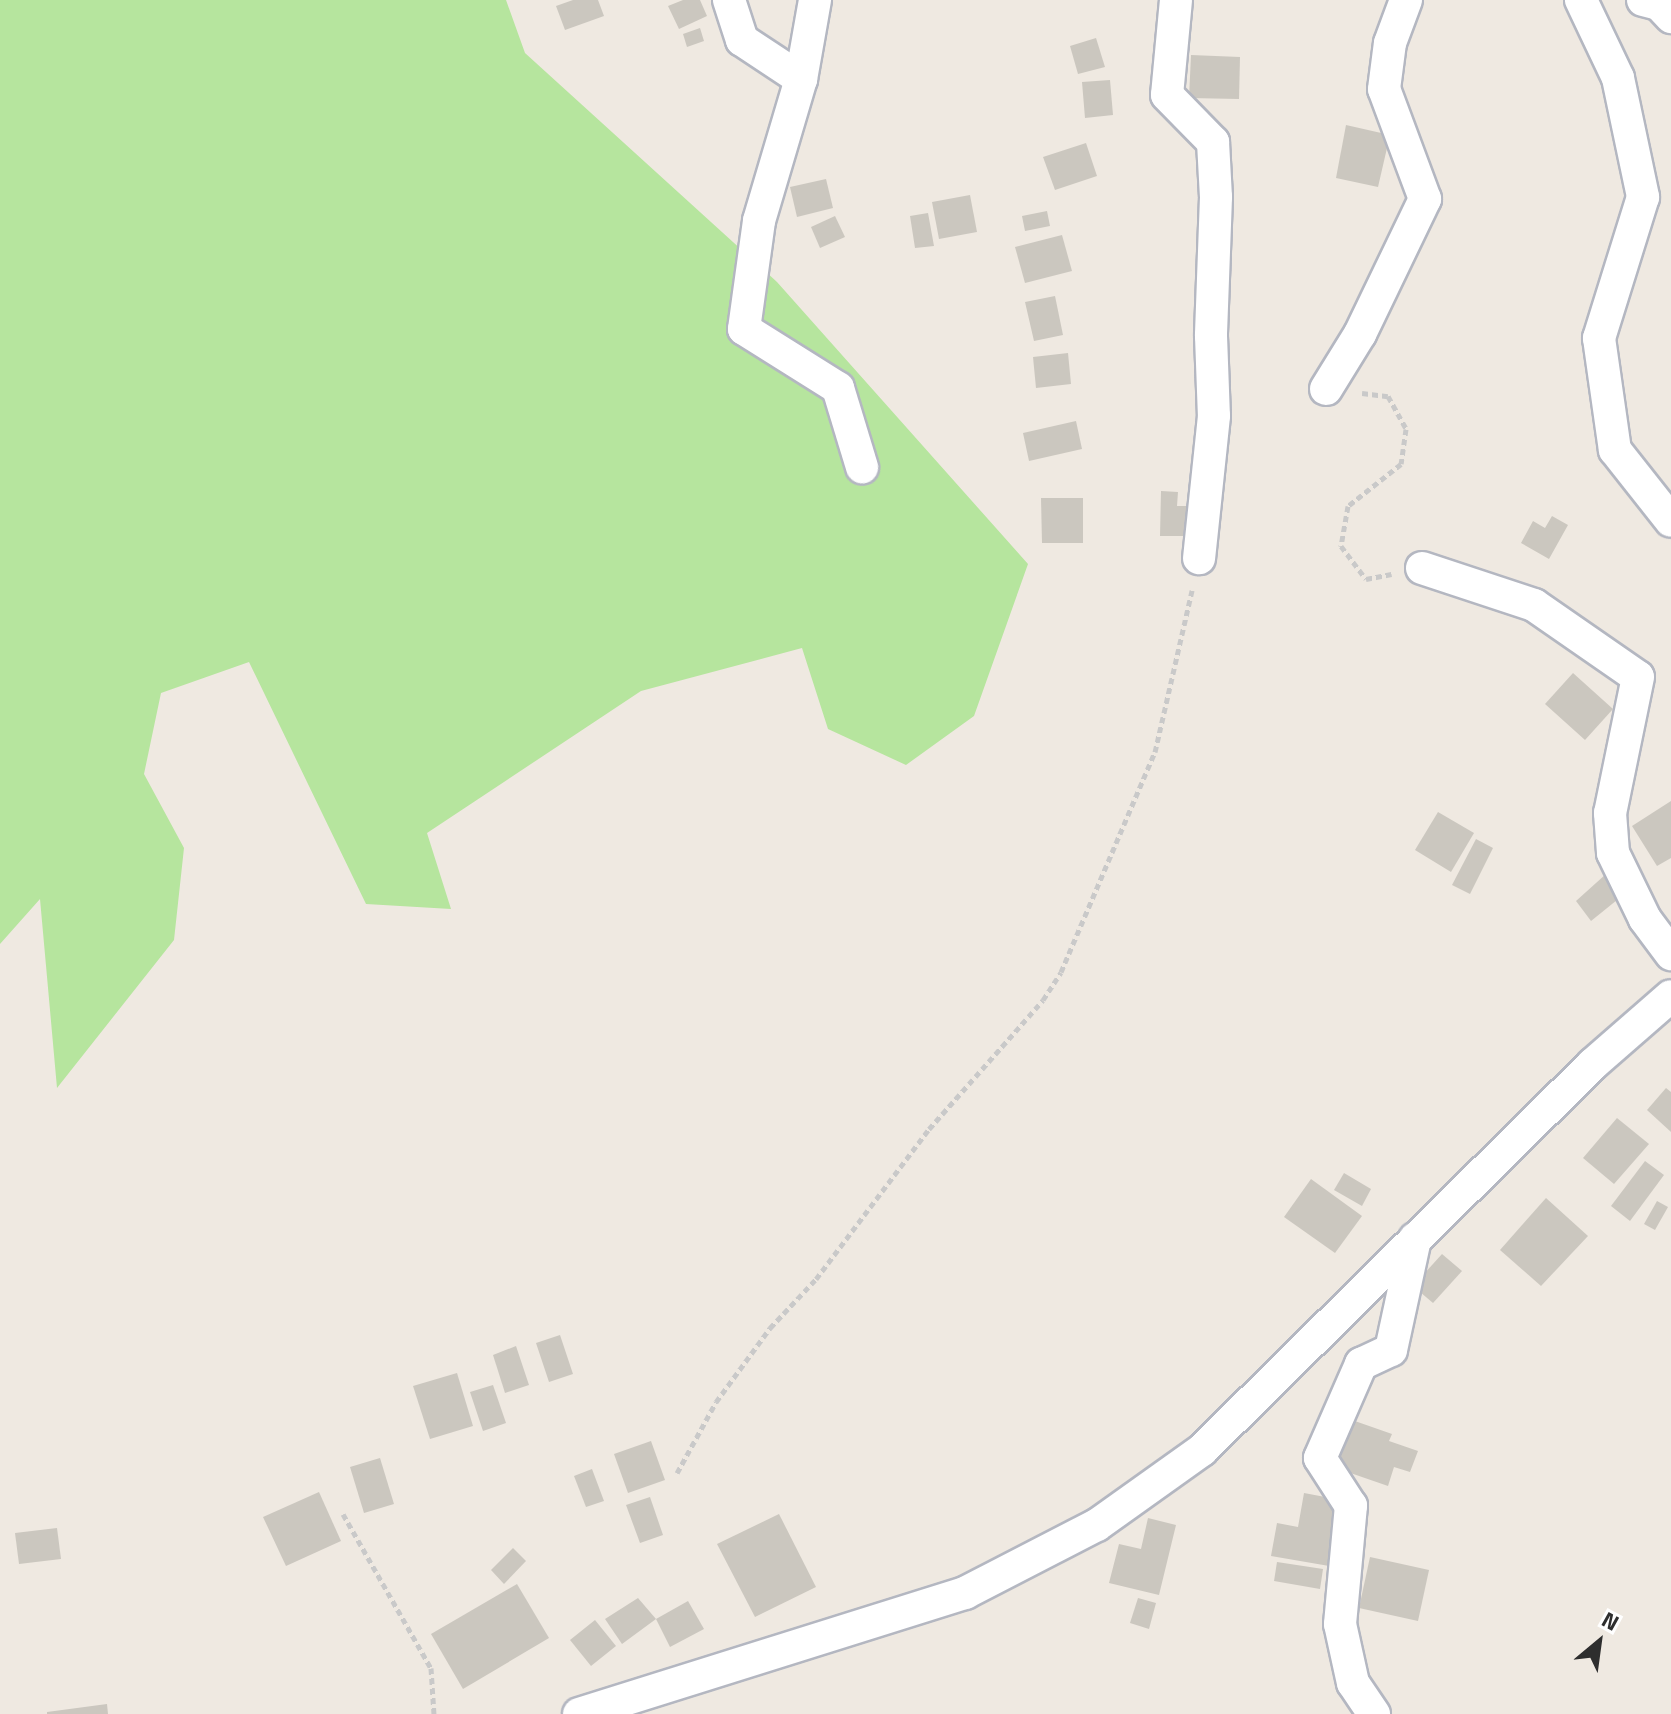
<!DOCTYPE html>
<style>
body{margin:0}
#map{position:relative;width:1671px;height:1714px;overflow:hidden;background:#efe9e1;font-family:"Titillium Web",sans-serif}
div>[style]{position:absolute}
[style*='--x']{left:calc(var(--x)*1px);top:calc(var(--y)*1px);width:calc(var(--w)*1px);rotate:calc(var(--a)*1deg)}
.green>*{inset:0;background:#b6e59e}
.building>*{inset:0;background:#cbc7bf}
.path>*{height:5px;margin-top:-2.5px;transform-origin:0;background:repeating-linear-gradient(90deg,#c9c9c9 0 6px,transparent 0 10px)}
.roads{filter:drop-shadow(2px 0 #b4b7c1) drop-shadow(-2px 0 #b4b7c1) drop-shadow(0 2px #b4b7c1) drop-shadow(0 -2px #b4b7c1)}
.minor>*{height:32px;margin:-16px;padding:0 16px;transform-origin:16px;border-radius:16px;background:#fff}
span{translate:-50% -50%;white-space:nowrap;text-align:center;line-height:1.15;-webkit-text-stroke:6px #fff;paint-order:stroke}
.north{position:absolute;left:1559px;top:1602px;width:80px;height:80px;-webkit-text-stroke:6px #fff;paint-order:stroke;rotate:29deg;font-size:22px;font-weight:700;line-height:32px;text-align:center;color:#2e2e2e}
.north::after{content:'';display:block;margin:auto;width:28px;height:36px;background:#2e2e2e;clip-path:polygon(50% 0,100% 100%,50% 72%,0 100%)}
</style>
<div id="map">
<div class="green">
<div style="clip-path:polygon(0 0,506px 0,525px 53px,777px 282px,1028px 564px,974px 716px,906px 765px,828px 729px,802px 648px,641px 691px,427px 833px,451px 909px,366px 904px,249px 662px,161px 693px,144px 774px,184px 848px,174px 940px,57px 1088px,40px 899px,0 944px)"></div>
</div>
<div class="building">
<div style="clip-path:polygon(573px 0,598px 0,604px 16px,565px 30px,556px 6px)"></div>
<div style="clip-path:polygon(683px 0,700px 0,707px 16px,679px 29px,668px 6px)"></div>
<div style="clip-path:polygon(700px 28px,704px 41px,687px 47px,683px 34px)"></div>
<div style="clip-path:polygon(1096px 38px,1105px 67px,1078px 74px,1070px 46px)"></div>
<div style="clip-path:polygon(1191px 55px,1240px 57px,1239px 99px,1189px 98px)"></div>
<div style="clip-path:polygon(1110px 80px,1113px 115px,1085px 118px,1082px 82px)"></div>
<div style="clip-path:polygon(1346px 125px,1390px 135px,1378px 187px,1336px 178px)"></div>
<div style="clip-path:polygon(1086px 143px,1097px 176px,1055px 190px,1043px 157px)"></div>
<div style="clip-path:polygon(826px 179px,833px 208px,797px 217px,790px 187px)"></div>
<div style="clip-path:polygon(970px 195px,977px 232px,939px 239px,932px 202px)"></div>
<div style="clip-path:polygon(1047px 211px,1050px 226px,1025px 231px,1022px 216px)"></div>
<div style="clip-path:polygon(928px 213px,934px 246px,915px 248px,910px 216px)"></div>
<div style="clip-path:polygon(835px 216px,845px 237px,820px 248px,811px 227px)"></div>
<div style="clip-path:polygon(1062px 235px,1072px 271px,1025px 283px,1015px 247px)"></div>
<div style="clip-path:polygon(1055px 296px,1063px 335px,1034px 341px,1025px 302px)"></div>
<div style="clip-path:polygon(1068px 353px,1071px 384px,1036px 388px,1033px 357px)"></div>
<div style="clip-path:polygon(1076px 421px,1082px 449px,1029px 461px,1023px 433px)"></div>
<div style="clip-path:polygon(1161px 491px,1178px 492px,1177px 506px,1189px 506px,1188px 536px,1160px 536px)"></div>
<div style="clip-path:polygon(1041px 498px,1083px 498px,1083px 543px,1042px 543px)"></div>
<div style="clip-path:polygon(1552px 516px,1568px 525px,1549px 559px,1521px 543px,1533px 521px,1545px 528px)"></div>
<div style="clip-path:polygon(1573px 673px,1613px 709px,1585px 740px,1545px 704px)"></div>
<div style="clip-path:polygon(1671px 801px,1671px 858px,1657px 866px,1632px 826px)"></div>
<div style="clip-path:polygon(1438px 812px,1474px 833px,1451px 872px,1415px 850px)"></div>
<div style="clip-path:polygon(1476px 839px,1493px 848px,1470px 894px,1452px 885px)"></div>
<div style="clip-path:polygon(1606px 874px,1622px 896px,1591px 921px,1576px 901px)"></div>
<div style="clip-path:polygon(1666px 1088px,1671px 1092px,1671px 1132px,1647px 1110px)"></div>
<div style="clip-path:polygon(1617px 1118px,1649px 1144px,1614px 1184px,1583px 1158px)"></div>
<div style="clip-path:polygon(1645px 1161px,1664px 1175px,1630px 1221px,1611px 1206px)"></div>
<div style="clip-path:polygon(1344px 1173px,1371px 1189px,1362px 1206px,1334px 1190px)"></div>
<div style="clip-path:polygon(1311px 1179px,1362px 1216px,1335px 1253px,1284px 1217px)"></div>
<div style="clip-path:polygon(1546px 1198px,1588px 1236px,1541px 1286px,1500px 1250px)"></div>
<div style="clip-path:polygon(1657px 1201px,1668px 1207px,1655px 1230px,1644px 1224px)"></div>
<div style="clip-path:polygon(1442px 1254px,1462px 1271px,1433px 1303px,1413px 1286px)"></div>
<div style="clip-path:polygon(560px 1335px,573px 1374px,549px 1382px,536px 1343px)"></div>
<div style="clip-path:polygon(516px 1346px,529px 1385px,505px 1393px,493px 1355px)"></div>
<div style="clip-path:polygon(457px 1373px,473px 1426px,430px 1439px,413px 1386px)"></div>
<div style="clip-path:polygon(493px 1385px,506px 1423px,483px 1431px,470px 1392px)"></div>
<div style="clip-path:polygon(1352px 1420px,1392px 1434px,1389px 1441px,1418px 1451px,1410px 1472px,1394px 1467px,1388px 1486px,1336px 1468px)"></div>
<div style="clip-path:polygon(651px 1441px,665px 1480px,628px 1493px,614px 1454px)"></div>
<div style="clip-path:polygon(380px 1458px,394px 1504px,364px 1513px,350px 1467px)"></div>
<div style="clip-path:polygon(592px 1469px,604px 1501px,586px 1507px,574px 1476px)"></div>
<div style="clip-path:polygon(319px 1492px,341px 1541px,286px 1566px,263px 1517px)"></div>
<div style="clip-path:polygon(1304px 1493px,1341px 1500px,1335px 1567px,1271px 1556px,1277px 1523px,1298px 1527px)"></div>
<div style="clip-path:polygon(650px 1497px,663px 1535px,640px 1543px,626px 1505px)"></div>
<div style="clip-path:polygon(779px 1514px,816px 1587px,755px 1617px,717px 1544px)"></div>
<div style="clip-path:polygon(1148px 1518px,1176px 1525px,1159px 1595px,1109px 1583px,1119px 1544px,1141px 1549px)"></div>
<div style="clip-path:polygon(57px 1528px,61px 1559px,19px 1564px,15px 1533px)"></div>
<div style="clip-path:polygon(513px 1548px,526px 1561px,504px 1584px,491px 1570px)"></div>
<div style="clip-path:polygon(1370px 1557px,1429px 1570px,1418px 1621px,1359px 1608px)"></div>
<div style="clip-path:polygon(1277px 1562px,1323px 1569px,1320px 1589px,1274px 1581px)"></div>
<div style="clip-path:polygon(517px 1584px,549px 1638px,463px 1689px,431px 1634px)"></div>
<div style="clip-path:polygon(638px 1598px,656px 1619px,622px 1644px,605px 1619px)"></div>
<div style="clip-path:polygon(1138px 1598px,1156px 1603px,1149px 1629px,1130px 1623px)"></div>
<div style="clip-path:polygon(688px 1601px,704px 1629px,670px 1647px,656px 1619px)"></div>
<div style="clip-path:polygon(595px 1620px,616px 1646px,591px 1666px,570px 1640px)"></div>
<div style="clip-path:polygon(107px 1704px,108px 1714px,47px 1714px,47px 1712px)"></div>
</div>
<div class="path">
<div style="--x:1362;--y:393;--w:26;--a:7"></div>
<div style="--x:1388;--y:396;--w:38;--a:61"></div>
<div style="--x:1406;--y:429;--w:35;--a:98"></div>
<div style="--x:1401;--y:464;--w:68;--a:141.6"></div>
<div style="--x:1348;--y:506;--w:41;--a:99.9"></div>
<div style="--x:1341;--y:546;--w:41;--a:52.9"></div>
<div style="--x:1366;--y:579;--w:26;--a:-11"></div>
<div style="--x:677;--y:1473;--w:81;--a:-61.2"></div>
<div style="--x:716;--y:1402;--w:92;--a:-53.9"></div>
<div style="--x:770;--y:1328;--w:67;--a:-46.8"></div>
<div style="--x:816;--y:1279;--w:188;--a:-53"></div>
<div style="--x:929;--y:1129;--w:172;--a:-48.5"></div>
<div style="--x:1043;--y:1000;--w:33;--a:-57"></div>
<div style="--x:1061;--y:972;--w:239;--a:-66.9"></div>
<div style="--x:1155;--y:752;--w:166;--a:-77.1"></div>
<div style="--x:343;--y:1514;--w:177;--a:60.3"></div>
<div style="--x:431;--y:1668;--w:46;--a:86.3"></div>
</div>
<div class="roads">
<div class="minor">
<div style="--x:729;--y:0;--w:42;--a:72"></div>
<div style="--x:742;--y:40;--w:71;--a:33.5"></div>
<div style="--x:815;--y:0;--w:80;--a:100"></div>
<div style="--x:801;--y:79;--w:148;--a:106.5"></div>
<div style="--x:759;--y:221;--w:109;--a:97.9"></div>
<div style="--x:744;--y:329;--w:111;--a:32.1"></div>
<div style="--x:838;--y:388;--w:83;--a:73.1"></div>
<div style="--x:1176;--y:0;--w:95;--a:95.4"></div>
<div style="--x:1167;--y:95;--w:66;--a:45.6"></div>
<div style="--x:1213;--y:142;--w:55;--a:86.9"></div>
<div style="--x:1216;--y:197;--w:139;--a:92.1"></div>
<div style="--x:1211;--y:336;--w:80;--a:87.9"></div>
<div style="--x:1214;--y:416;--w:143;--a:96"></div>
<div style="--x:1581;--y:0;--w:86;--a:64.6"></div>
<div style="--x:1618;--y:78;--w:122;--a:78.1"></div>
<div style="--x:1643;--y:197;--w:148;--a:107.3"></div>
<div style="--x:1599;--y:338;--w:113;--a:81.9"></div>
<div style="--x:1615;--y:450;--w:90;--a:51.7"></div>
<div style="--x:1643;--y:0;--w:16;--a:14"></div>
<div style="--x:1659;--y:4;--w:18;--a:47"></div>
<div style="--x:1326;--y:389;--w:65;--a:-58.3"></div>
<div style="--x:1360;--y:334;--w:150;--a:-64.3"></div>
<div style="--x:1425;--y:199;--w:117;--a:-110.4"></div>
<div style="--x:1384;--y:89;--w:46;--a:-82.6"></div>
<div style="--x:1390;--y:43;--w:46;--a:-69.6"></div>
<div style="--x:1422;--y:568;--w:118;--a:18.3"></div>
<div style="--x:1534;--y:605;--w:126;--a:34.7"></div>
<div style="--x:1638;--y:677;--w:139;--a:101.6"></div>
<div style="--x:1610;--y:813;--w:40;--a:85.7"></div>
<div style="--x:1613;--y:853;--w:73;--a:64.1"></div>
<div style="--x:1645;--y:919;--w:44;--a:53.4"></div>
<div style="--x:579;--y:1714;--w:405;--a:-17.4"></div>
<div style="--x:965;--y:1593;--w:148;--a:-27.3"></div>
<div style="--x:1097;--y:1525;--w:129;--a:-35.5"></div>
<div style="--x:1202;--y:1450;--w:549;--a:-44.63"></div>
<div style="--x:1593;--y:1064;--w:103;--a:-41.1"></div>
<div style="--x:1374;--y:1714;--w:37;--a:-124"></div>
<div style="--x:1353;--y:1683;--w:60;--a:-102.4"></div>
<div style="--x:1340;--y:1624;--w:119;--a:-84.7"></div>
<div style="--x:1351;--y:1506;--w:57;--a:-122.9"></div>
<div style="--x:1320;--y:1458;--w:103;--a:-66.4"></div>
<div style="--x:1361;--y:1364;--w:33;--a:-25"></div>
<div style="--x:1391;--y:1350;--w:114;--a:-77.8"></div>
</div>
</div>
<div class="north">N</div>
</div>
